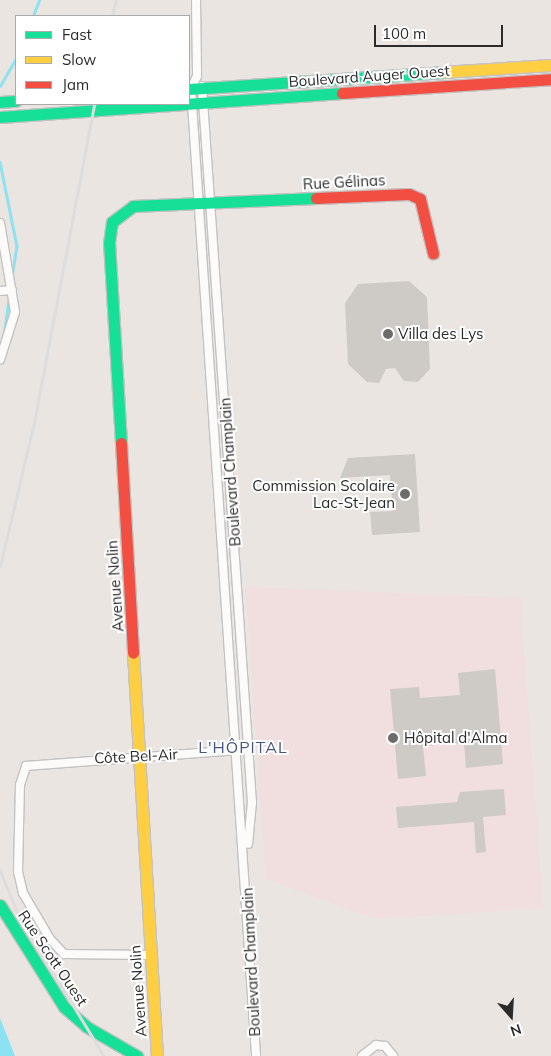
<!DOCTYPE html>
<meta charset="utf-8">
<style>
body{margin:0}
#map{position:relative;width:551px;height:1056px;overflow:hidden;background:#eae5e0;font-family:Mulish,sans-serif}
div>[style]{position:absolute}
[style*='--x']{left:calc(var(--x)*1px);top:calc(var(--y)*1px);width:calc(var(--w)*1px);rotate:calc(var(--a)*1deg)}
.medical>*{inset:0;background:#f1dede}
.water>*{inset:0;background:#8de2f2}
.stream>*{height:2.5px;margin:-1.25px;padding:0 1.25px;transform-origin:1.25px;border-radius:1.25px;background:#8de2f2}
.building>*{inset:0;background:#cecbc7}
.roads{filter:drop-shadow(1px 0 #c3c2c2) drop-shadow(-1px 0 #c3c2c2) drop-shadow(0 1px #c3c2c2) drop-shadow(0 -1px #c3c2c2)}
.street>*{height:8px;margin:-4px;padding:0 4px;transform-origin:4px;border-radius:4px;background:#fcfbfa}
.fast>*{height:11px;margin:-5.5px;padding:0 5.5px;transform-origin:5.5px;border-radius:5.5px;background:#16e098}
.slow>*{height:11px;margin:-5.5px;padding:0 5.5px;transform-origin:5.5px;border-radius:5.5px;background:#ffcf43}
.jam>*{height:11px;margin:-5.5px;padding:0 5.5px;transform-origin:5.5px;border-radius:5.5px;background:#f24e42}
.rail>*{height:2.5px;margin:-1.25px;padding:0 1.25px;transform-origin:1.25px;border-radius:1.25px;background:#dddddf}
.dots>*{width:14px;height:14px;translate:-50% -50%;box-sizing:border-box;border:2px solid #fff;border-radius:50%}
span{translate:-50% -50%;white-space:nowrap;text-align:center;line-height:1.15;-webkit-text-stroke:4px #fff;paint-order:stroke}
.street-label{font-size:15px;color:#2b2b2b}
.poi-label{font-size:15px;color:#2b2b2b}
.left{translate:0 -50%;text-align:left}
.right{translate:-100% -50%;text-align:right}
.neighbourhood-label{font-size:16px;color:#475781;letter-spacing:1px}
.legend{position:absolute;left:15px;top:15px;width:175px;height:90px;box-sizing:border-box;background:#fff;border:1px solid #aaa;margin:0;padding:6px 9px;list-style:none;font-size:15px;color:#2b2b2b}
.legend li{display:flex;align-items:center;gap:10px;height:25px}
.legend b{width:25px;border:1px solid #aaa}
.north{position:absolute;left:486px;top:991px;width:50px;height:50px;-webkit-text-stroke:4px #fff;paint-order:stroke;rotate:161deg;font-size:14px;font-weight:700;line-height:20px;text-align:center;color:#2b2b2b}
.north::after{content:'';display:block;margin:auto;width:18px;height:22px;background:#2b2b2b;clip-path:polygon(50% 0,100% 100%,50% 72%,0 100%)}
.scale{position:absolute;left:374px;top:25px;width:129px;height:22px;box-sizing:border-box;border:2px solid #2b2b2b;border-top:0;padding-left:6px;font-size:15px;line-height:18px;white-space:nowrap;color:#2b2b2b;-webkit-text-stroke:4px #fff;paint-order:stroke}
</style>
<div id="map">
<div class="medical">
<div style="clip-path:polygon(246px 587px,520px 598px,543px 908px,376px 919px,266px 879px)"></div>
</div>
<div class="water">
<div style="clip-path:polygon(0 1018px,15px 1056px,0 1056px)"></div>
</div>
<div class="stream">
<div style="--x:33;--y:16;--w:17;--a:-69"></div>
<div style="--x:0;--y:86;--w:32;--a:-60"></div>
<div style="--x:0;--y:162;--w:86;--a:78.6"></div>
<div style="--x:17;--y:246;--w:30;--a:99"></div>
<div style="--x:3;--y:340;--w:44;--a:-82.2"></div>
</div>
<div class="building">
<div style="clip-path:polygon(409px 281px,427px 297px,430px 369px,418px 382px,404px 381px,395px 368px,386px 369px,379px 383px,367px 382px,348px 364px,345px 303px,358px 284px)"></div>
<div style="clip-path:polygon(415px 454px,420px 532px,372px 535px,370px 512px,393px 511px,390px 475px,340px 478px,348px 458px)"></div>
<div style="clip-path:polygon(495px 669px,503px 764px,466px 768px,464px 743px,423px 746px,426px 776px,398px 779px,390px 689px,419px 687px,420px 698px,460px 695px,458px 673px)"></div>
<div style="clip-path:polygon(504px 789px,506px 815px,483px 817px,486px 852px,476px 853px,474px 822px,398px 828px,396px 807px,457px 802px,460px 792px)"></div>
</div>
<div class="roads">
<div class="street">
<div style="--x:196;--y:0;--w:76;--a:89.2"></div>
<div style="--x:197;--y:76;--w:14;--a:115"></div>
<div style="--x:191;--y:89;--w:969;--a:86.15"></div>
<div style="--x:202;--y:86;--w:718;--a:86.01"></div>
<div style="--x:252;--y:802;--w:42;--a:95.4"></div>
<div style="--x:0;--y:223;--w:90;--a:80.4"></div>
<div style="--x:15;--y:312;--w:50;--a:107.4"></div>
<div style="--x:0;--y:291;--w:12;--a:-5"></div>
<div style="--x:150;--y:955;--w:86;--a:-179.3"></div>
<div style="--x:64;--y:954;--w:21;--a:-133"></div>
<div style="--x:50;--y:939;--w:53;--a:-120.4"></div>
<div style="--x:23;--y:893;--w:22;--a:-103"></div>
<div style="--x:18;--y:872;--w:87;--a:-88.7"></div>
<div style="--x:20;--y:785;--w:20;--a:-72"></div>
<div style="--x:26;--y:766;--w:216;--a:-4.3"></div>
<div style="--x:362;--y:1056;--w:18;--a:-38"></div>
<div style="--x:376;--y:1045;--w:9;--a:6"></div>
<div style="--x:385;--y:1046;--w:13;--a:51"></div>
</div>
<div class="fast">
<div style="--x:189;--y:89;--w:254;--a:-3.8"></div>
<div style="--x:0;--y:102;--w:16;--a:-4"></div>
<div style="--x:0;--y:117;--w:343;--a:-4"></div>
<div style="--x:121;--y:443;--w:200;--a:-93.4"></div>
<div style="--x:109;--y:243;--w:21;--a:-82"></div>
<div style="--x:112;--y:222;--w:26;--a:-37"></div>
<div style="--x:133;--y:206;--w:183;--a:-2.5"></div>
<div style="--x:0;--y:905;--w:120;--a:57.9"></div>
<div style="--x:64;--y:1007;--w:30;--a:41"></div>
<div style="--x:87;--y:1027;--w:58;--a:30.1"></div>
</div>
<div class="slow">
<div style="--x:442;--y:72;--w:109;--a:-3.7"></div>
<div style="--x:133;--y:653;--w:404;--a:86.6"></div>
</div>
<div class="jam">
<div style="--x:342;--y:93;--w:209;--a:-3.8"></div>
<div style="--x:316;--y:198;--w:93;--a:-2.5"></div>
<div style="--x:409;--y:194;--w:12;--a:24"></div>
<div style="--x:420;--y:199;--w:56;--a:76.5"></div>
<div style="--x:121;--y:443;--w:210;--a:86.7"></div>
</div>
</div>
<div class="rail">
<div style="--x:112;--y:16;--w:16;--a:-76"></div>
<div style="--x:0;--y:566;--w:142;--a:-76.6"></div>
<div style="--x:33;--y:428;--w:330;--a:-79.3"></div>
<div style="--x:0;--y:870;--w:50;--a:67.6"></div>
<div style="--x:19;--y:916;--w:164;--a:58.7"></div>
</div>
<div class="dots">
<div style="left:388px;top:334px;background:#6e6c6a"></div>
<div style="left:405px;top:494px;background:#6e6c6a"></div>
<div style="left:393px;top:738px;background:#6e6c6a"></div>
</div>
<div class="street-label">
<span style="left:369px;top:76px;rotate:-4deg">Boulevard Auger Ouest</span>
<span style="left:344px;top:182px;rotate:-3deg">Rue Gélinas</span>
<span style="left:230px;top:472px;rotate:-94deg">Boulevard Champlain</span>
<span style="left:115px;top:586px;rotate:-94deg">Avenue Nolin</span>
<span style="left:136px;top:756px;rotate:-3deg">Côte Bel-Air</span>
<span style="left:53px;top:958px;rotate:56deg">Rue Scott Ouest</span>
<span style="left:251px;top:962px;rotate:-93deg">Boulevard Champlain</span>
<span style="left:138px;top:991px;rotate:-94deg">Avenue Nolin</span>
</div>
<div class="poi-label">
<span class="left" style="left:398px;top:334px">Villa des Lys</span>
<span class="right" style="left:395px;top:494px">Commission Scolaire<br>Lac-St-Jean</span>
<span class="left" style="left:404px;top:738px">Hôpital d'Alma</span>
</div>
<div class="neighbourhood-label">
<span style="left:243px;top:747px">L'HÔPITAL</span>
</div>
<ul class="legend">
<li><b style="height:6px;background:#16e098"></b>Fast</li>
<li><b style="height:6px;background:#ffcf43"></b>Slow</li>
<li><b style="height:6px;background:#f24e42"></b>Jam</li>
</ul>
<div class="north">N</div>
<div class="scale">100 m</div>
</div>
